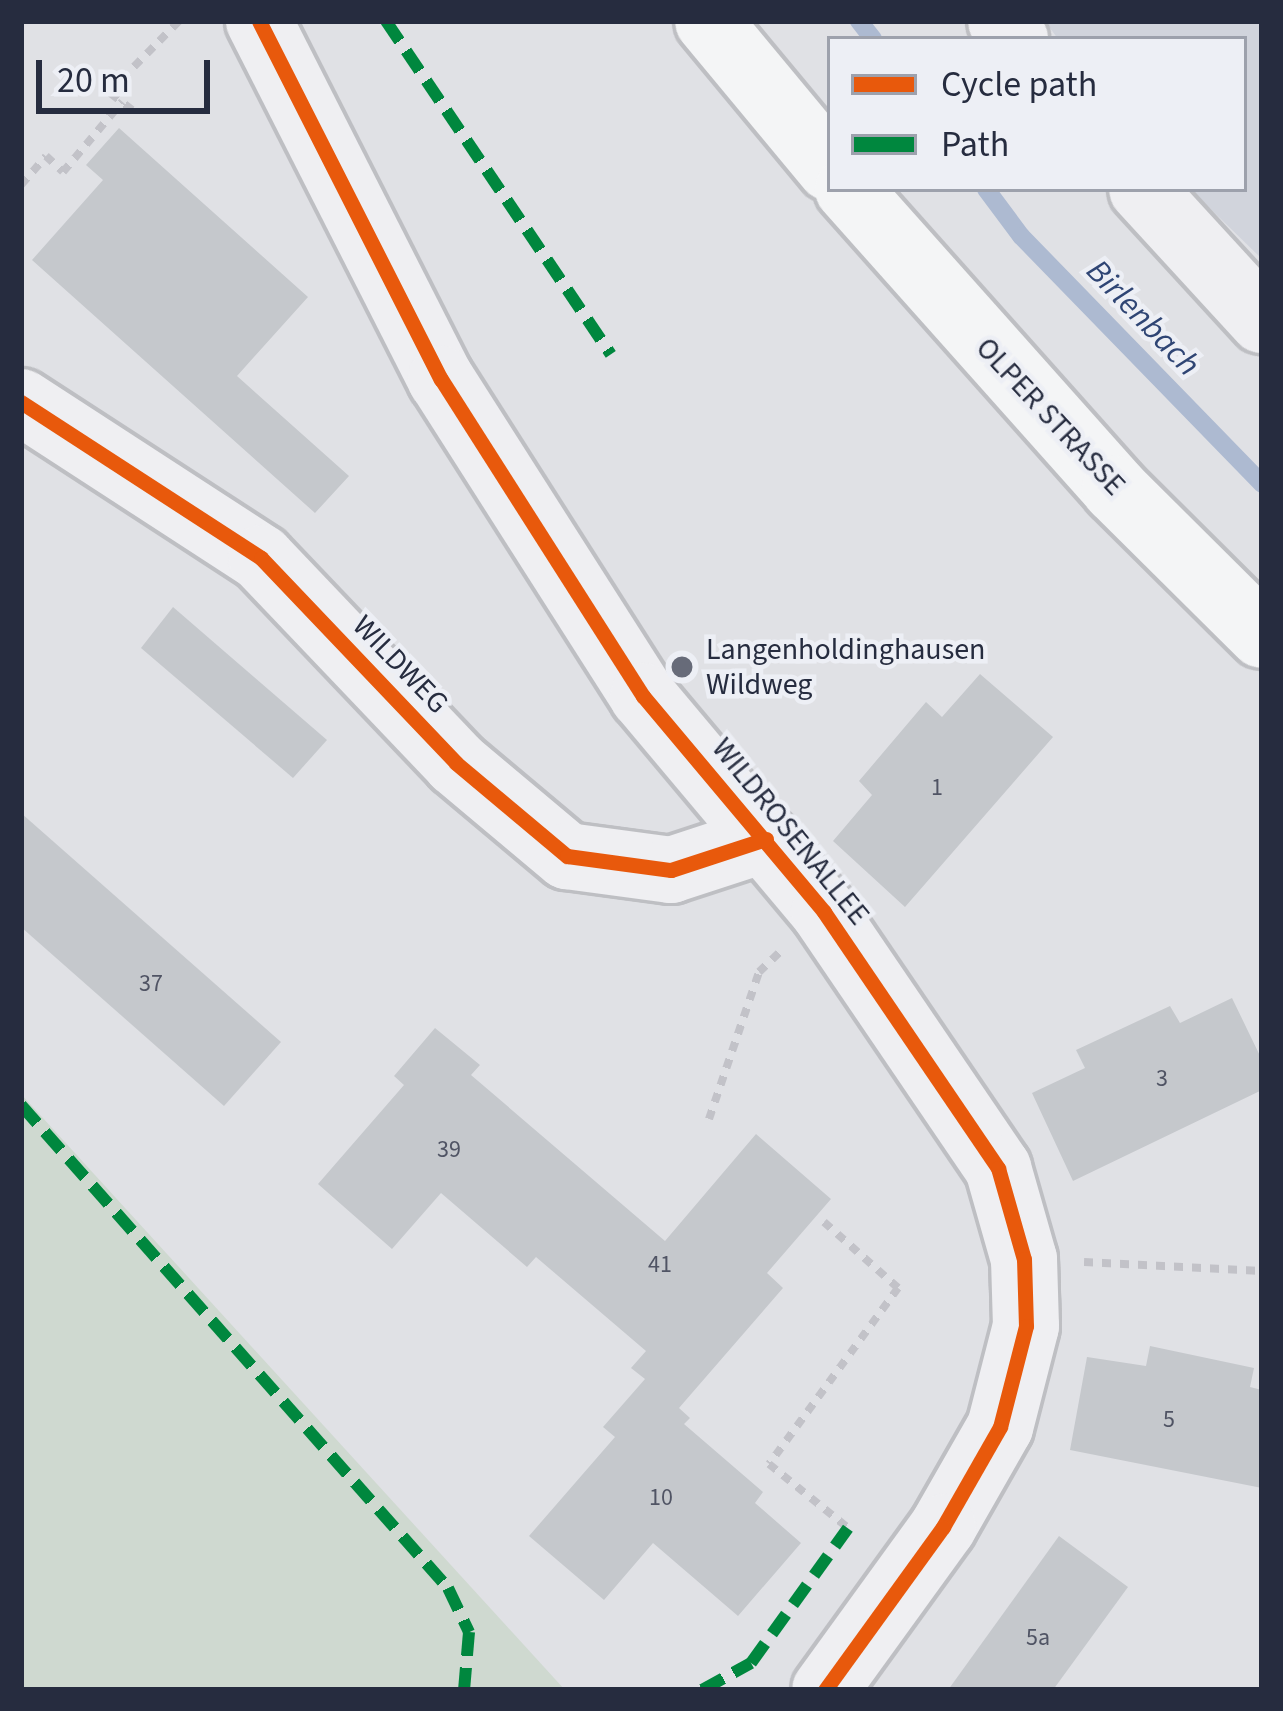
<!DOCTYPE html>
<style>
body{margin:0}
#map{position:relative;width:1283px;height:1711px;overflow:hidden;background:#e0e1e5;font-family:"Source Sans 3",sans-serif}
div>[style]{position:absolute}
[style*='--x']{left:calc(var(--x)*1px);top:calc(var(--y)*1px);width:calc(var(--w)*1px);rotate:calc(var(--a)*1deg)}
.built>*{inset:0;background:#d1d4dc}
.green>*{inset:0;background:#cfd9d0}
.stream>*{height:18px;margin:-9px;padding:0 9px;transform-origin:9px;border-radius:9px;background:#adbad1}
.building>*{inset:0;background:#c5c8cc}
.path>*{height:8px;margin-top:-4px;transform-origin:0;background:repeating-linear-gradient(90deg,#c2c2c8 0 9px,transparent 0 18px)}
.roads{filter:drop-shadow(3px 0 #bebfc3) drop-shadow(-3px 0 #bebfc3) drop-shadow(0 3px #bebfc3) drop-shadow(0 -3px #bebfc3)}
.minor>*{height:66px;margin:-33px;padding:0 33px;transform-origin:33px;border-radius:33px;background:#efeff2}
.major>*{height:66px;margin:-33px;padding:0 33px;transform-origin:33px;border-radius:33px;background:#f4f5f6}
.quiet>*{height:12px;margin-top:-6px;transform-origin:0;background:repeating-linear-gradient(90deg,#00873e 0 24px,transparent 0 36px)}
.cycleway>*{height:15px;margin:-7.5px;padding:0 7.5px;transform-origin:7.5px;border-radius:7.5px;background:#e8590c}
.dots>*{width:33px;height:33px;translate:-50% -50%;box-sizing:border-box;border:6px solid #edeff5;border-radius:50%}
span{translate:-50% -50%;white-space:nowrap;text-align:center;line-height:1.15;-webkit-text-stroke:9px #edeff5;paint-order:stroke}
.number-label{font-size:24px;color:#505464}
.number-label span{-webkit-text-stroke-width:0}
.street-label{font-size:30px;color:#262c3f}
.poi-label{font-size:30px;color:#262c3f}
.left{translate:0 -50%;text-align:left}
.water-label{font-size:33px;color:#2f4574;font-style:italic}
.frame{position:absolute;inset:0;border:24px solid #262c3f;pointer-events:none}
.legend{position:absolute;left:827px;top:36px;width:420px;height:156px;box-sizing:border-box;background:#edeff5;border:3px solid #9da1ac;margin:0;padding:15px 21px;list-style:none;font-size:36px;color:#262c3f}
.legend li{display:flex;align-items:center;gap:24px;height:60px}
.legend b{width:60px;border:3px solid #9da1ac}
.scale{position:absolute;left:36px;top:60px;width:174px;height:54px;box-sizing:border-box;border:6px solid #262c3f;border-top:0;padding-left:15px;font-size:36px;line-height:42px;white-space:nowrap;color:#262c3f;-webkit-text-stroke:9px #edeff5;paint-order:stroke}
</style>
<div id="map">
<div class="built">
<div style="clip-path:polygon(1045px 21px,1262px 21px,1262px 259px,1190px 189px,1244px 189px,1244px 39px,1058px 39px)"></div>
</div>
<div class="green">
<div style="clip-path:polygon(21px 1094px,565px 1690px,21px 1690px)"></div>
</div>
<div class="stream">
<div style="--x:859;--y:21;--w:23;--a:52"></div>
<div style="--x:986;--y:189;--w:59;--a:53.3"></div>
<div style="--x:1021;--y:236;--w:346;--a:45.8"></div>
</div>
<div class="building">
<div style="clip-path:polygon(119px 128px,308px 297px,237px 376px,349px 476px,315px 513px,32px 260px,103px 180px,86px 165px)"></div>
<div style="clip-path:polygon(173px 607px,327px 740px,293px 778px,141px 648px)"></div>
<div style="clip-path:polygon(980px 674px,1053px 737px,905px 907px,833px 841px,872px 795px,859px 781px,926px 702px,942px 717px)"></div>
<div style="clip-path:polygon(21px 813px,281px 1042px,224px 1106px,21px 927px)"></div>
<div style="clip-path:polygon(1232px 998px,1262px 1060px,1262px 1090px,1073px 1181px,1032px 1093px,1085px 1068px,1076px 1050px,1170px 1006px,1180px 1023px)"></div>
<div style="clip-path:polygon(435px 1028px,480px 1065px,471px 1075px,665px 1241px,756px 1134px,831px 1199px,767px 1273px,783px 1288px,679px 1408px,690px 1418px,684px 1424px,763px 1492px,755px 1503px,801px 1543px,738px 1616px,653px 1543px,604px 1600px,529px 1536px,615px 1437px,603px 1427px,645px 1379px,631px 1368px,646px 1351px,536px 1257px,527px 1267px,441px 1193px,392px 1249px,318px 1184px,404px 1085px,394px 1076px)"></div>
<div style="clip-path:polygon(1150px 1346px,1254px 1368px,1250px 1387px,1262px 1390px,1262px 1488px,1070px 1450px,1087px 1357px,1146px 1366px)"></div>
<div style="clip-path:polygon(1059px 1536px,1128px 1587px,1053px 1690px,948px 1690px)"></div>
</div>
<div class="path">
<div style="--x:132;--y:110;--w:29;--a:-142"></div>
<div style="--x:109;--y:92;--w:100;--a:-45.4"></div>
<div style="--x:21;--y:185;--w:38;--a:-49"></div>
<div style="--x:46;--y:156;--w:23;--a:43"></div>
<div style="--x:63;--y:172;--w:92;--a:-49.9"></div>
<div style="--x:709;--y:1119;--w:155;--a:-71.2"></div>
<div style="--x:759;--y:972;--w:28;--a:-44"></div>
<div style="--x:824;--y:1222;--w:99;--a:41.7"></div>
<div style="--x:898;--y:1288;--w:218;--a:126.2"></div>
<div style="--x:769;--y:1464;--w:102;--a:39"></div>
<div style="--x:1084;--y:1262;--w:178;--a:2.9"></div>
</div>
<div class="roads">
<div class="minor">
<div style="--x:259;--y:21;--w:402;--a:63.1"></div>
<div style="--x:441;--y:379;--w:376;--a:57.5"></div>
<div style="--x:643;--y:696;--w:282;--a:50"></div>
<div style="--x:824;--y:912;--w:310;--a:55.8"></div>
<div style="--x:998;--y:1168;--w:95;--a:74.1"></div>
<div style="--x:1024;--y:1259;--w:67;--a:88.3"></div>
<div style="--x:1026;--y:1326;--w:104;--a:104.4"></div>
<div style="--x:1000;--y:1427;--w:115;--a:119.7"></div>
<div style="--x:943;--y:1527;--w:201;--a:125.9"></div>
<div style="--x:1001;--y:21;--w:23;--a:52"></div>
<div style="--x:1142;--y:189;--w:178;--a:47.5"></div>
<div style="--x:21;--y:402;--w:286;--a:33"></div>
<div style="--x:261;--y:558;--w:283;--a:46.4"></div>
<div style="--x:456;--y:763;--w:145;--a:40"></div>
<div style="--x:567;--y:856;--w:105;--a:7.7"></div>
<div style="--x:671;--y:870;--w:100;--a:-18.1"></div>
</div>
<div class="major">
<div style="--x:708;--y:21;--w:191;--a:50.3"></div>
<div style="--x:848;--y:189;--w:402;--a:48.3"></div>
<div style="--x:1115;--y:489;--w:207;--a:44.8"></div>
</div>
</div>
<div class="quiet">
<div style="--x:386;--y:21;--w:402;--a:56"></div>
<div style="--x:21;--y:1105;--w:645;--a:48.52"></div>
<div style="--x:448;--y:1588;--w:49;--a:64.5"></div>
<div style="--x:469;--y:1632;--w:58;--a:94.9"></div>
<div style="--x:702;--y:1690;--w:56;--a:-28.9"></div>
<div style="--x:751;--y:1663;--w:166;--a:-54.3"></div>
</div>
<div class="cycleway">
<div style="--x:259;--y:21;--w:402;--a:63.1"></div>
<div style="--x:441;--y:379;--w:376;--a:57.5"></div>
<div style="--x:643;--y:696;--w:282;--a:50"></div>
<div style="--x:824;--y:912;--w:310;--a:55.8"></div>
<div style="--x:998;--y:1168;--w:95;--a:74.1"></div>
<div style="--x:1024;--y:1259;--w:67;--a:88.3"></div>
<div style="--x:1026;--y:1326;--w:104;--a:104.4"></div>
<div style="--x:1000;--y:1427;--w:115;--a:119.7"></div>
<div style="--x:943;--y:1527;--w:201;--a:125.9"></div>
<div style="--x:21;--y:402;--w:286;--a:33"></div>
<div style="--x:261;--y:558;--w:283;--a:46.4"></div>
<div style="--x:456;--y:763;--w:145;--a:40"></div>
<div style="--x:567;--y:856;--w:105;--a:7.7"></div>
<div style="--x:671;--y:870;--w:100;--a:-18.1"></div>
</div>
<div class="dots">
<div style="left:682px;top:667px;background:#676b79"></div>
</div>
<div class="number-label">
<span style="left:937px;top:788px">1</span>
<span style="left:151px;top:984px">37</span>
<span style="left:1162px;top:1079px">3</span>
<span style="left:449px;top:1150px">39</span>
<span style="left:660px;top:1265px">41</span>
<span style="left:1169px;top:1420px">5</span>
<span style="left:661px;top:1498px">10</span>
<span style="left:1038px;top:1638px">5a</span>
</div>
<div class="street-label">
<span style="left:1050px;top:417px;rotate:47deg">OLPER STRASSE</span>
<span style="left:400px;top:665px;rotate:46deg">WILDWEG</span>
<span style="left:790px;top:832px;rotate:51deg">WILDROSENALLEE</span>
</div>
<div class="poi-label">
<span class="left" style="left:706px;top:667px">Langenholdinghausen<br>Wildweg</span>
</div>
<div class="water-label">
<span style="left:1143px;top:318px;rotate:46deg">Birlenbach</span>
</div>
<div class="frame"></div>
<ul class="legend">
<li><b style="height:15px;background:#e8590c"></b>Cycle path</li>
<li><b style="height:15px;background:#00873e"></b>Path</li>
</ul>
<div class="scale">20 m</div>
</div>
